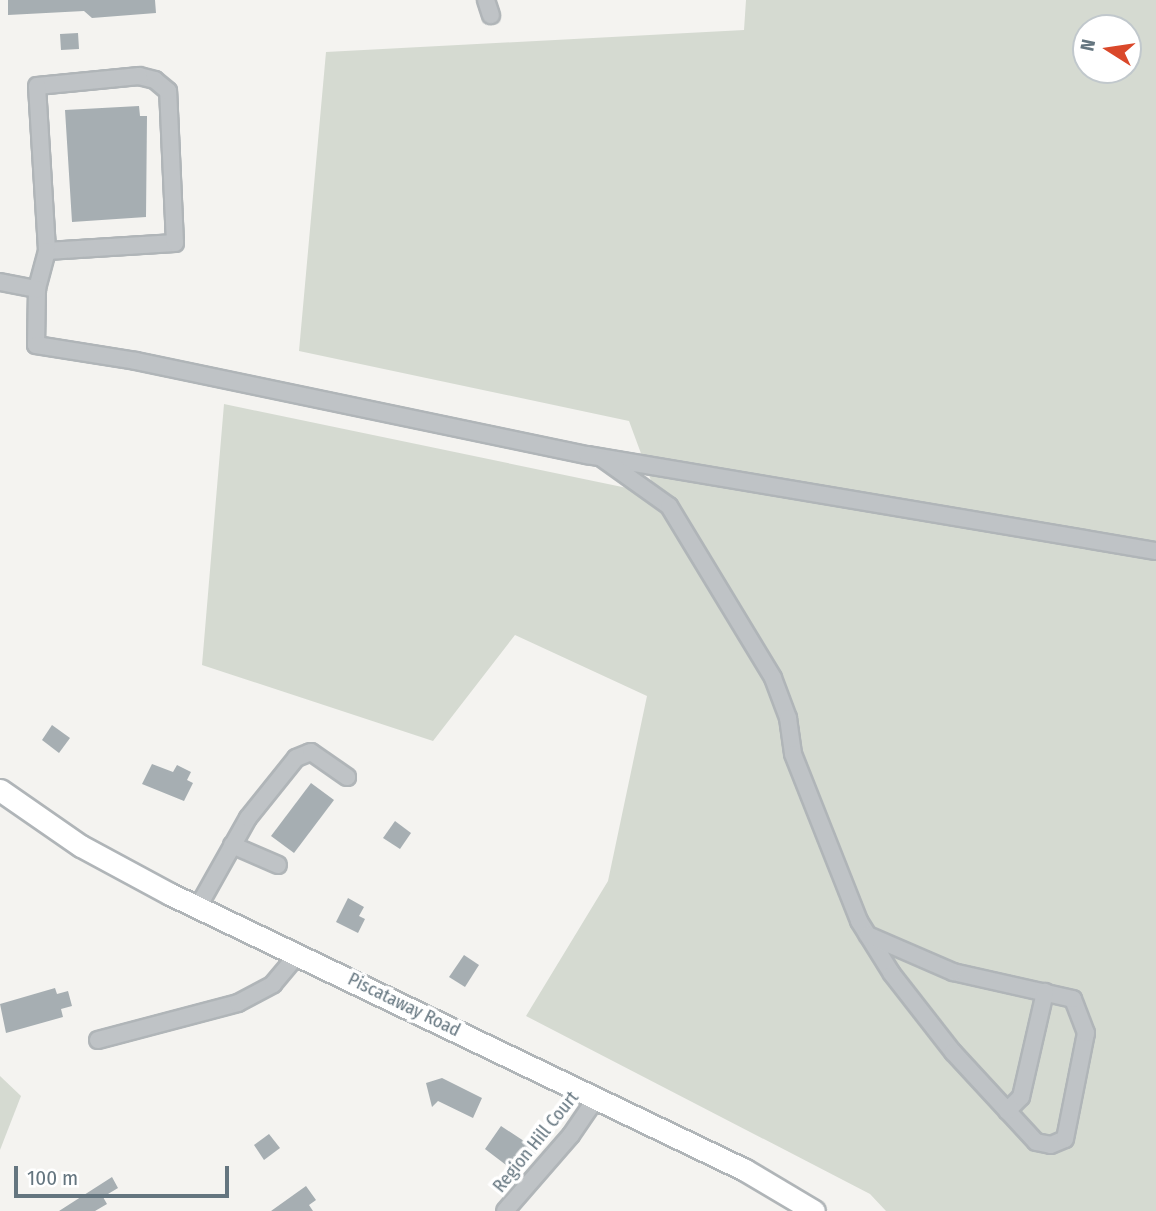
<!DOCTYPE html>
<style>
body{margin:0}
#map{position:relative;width:1156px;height:1211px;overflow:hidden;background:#f4f3f0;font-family:"Fira Sans Condensed",sans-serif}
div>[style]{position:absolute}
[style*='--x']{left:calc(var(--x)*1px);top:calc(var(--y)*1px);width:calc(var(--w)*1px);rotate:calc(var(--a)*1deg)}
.green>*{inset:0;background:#d5dad1}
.building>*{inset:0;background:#a6aeb2}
.roads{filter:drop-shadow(2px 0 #b0b5b8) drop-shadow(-2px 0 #b0b5b8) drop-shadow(0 2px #b0b5b8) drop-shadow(0 -2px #b0b5b8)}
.minor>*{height:16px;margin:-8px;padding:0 8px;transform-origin:8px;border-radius:8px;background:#bfc3c6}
.major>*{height:21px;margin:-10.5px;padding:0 10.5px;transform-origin:10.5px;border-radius:10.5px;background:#fff}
span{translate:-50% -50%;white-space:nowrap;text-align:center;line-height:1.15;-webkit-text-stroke:7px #fff;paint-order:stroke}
.street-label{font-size:18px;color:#64757f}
.north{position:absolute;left:1072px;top:14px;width:70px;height:70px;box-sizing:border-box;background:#fff;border:2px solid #c1c8cc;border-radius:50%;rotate:282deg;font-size:19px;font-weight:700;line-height:28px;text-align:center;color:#64757f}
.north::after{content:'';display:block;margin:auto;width:24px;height:32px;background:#da482a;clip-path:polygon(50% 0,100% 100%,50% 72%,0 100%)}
.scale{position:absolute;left:14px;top:1166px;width:215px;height:32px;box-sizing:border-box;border:4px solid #64757f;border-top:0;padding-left:9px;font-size:21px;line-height:24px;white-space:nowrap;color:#64757f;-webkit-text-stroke:5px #fff;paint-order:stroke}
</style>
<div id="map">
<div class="green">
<div style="clip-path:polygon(evenodd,746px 0,1156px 0,1156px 1211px,886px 1211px,870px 1194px,526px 1016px,608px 881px,647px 696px,515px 635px,433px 741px,202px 665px,224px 404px,656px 494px,629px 421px,299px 351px,326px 52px,744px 30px,746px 0,1086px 28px,1128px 28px,1128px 70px,1086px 70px,1086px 28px)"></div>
<div style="clip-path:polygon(0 1076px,21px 1096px,0 1150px)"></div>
</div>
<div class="building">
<div style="clip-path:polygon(8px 0,155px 0,156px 13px,92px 18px,84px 11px,8px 15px)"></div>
<div style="clip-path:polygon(78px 33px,79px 49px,61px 50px,60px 34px)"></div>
<div style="clip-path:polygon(139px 106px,140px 116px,147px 116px,146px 217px,72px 222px,65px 110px)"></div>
<div style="clip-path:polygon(52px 725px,70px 738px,59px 753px,42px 740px)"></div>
<div style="clip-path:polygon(152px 764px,173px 772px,177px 765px,191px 772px,187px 780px,193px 783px,184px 801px,142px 784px)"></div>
<div style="clip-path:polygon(311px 783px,334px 800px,294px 853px,271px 836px)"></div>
<div style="clip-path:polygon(395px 821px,411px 833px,400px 849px,383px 838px)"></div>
<div style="clip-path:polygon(348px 898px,364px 907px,359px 916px,365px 919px,358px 933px,336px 922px)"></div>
<div style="clip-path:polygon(464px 955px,479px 965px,465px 987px,449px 977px)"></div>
<div style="clip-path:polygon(55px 988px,57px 994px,68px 991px,72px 1006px,61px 1009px,63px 1017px,6px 1033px,0 1004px)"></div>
<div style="clip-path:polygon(442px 1078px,482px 1098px,473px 1118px,438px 1101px,432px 1107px,426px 1083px)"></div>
<div style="clip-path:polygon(501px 1126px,539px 1151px,526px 1167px,516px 1160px,510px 1168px,485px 1149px)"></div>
<div style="clip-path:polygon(269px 1134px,280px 1148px,264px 1160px,254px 1145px)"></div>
<div style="clip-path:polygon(112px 1177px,118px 1188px,103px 1197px,107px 1204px,95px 1211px,59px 1211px)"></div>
<div style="clip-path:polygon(306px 1186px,316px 1200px,309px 1205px,313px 1211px,271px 1211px)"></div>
</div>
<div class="roads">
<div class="minor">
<div style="--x:486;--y:0;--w:16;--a:72"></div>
<div style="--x:47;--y:251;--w:128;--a:-3.6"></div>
<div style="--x:175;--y:243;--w:152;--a:-92.6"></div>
<div style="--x:168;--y:91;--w:17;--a:-140"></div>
<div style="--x:155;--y:80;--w:16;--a:-166"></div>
<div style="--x:139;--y:76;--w:102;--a:174.4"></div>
<div style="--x:37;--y:86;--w:165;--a:86.5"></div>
<div style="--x:47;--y:251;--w:39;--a:105"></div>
<div style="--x:37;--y:289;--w:56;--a:91"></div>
<div style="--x:36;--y:345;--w:101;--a:9.1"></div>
<div style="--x:136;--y:361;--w:461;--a:11.8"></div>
<div style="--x:587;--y:455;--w:577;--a:9.58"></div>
<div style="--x:0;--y:282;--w:38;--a:11"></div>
<div style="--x:603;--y:459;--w:81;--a:35.5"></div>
<div style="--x:669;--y:506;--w:201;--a:58.8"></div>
<div style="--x:773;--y:678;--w:43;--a:69.4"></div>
<div style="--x:788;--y:718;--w:36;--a:82"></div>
<div style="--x:793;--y:754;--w:180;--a:68.4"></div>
<div style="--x:859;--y:921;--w:62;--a:58.1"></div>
<div style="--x:892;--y:974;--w:99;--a:52"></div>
<div style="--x:953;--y:1052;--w:122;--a:47.3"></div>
<div style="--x:1036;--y:1142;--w:15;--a:11"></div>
<div style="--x:1051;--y:1145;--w:15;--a:-23"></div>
<div style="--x:1065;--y:1139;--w:108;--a:-78.8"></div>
<div style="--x:1086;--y:1033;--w:36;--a:-111"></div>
<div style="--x:1073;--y:999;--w:123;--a:-167.3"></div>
<div style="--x:953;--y:972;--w:93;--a:-156.5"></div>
<div style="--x:232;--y:845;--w:50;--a:23.5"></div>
<div style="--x:198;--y:907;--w:102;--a:-60.7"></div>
<div style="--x:248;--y:818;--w:77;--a:-51.3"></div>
<div style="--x:296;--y:758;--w:16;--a:-22"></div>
<div style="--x:311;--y:752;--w:44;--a:34.8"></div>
<div style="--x:98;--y:1040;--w:145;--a:-14.8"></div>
<div style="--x:238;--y:1003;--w:40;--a:-28"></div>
<div style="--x:273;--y:984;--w:39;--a:-50"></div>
<div style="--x:1007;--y:1111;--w:20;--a:-45"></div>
<div style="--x:1021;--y:1097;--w:108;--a:-77.1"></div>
<div style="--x:505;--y:1211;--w:101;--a:-49"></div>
<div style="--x:571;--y:1135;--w:46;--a:-55.6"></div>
</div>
<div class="major">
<div style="--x:0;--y:790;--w:98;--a:34.7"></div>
<div style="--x:81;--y:846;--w:101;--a:28.3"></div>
<div style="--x:170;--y:894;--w:638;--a:25.64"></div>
<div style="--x:745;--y:1170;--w:80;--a:30.7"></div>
</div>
</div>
<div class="street-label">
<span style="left:404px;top:1005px;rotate:26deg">Piscataway Road</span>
<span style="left:536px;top:1142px;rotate:-51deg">Region Hill Court</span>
</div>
<div class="north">N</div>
<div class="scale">100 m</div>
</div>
